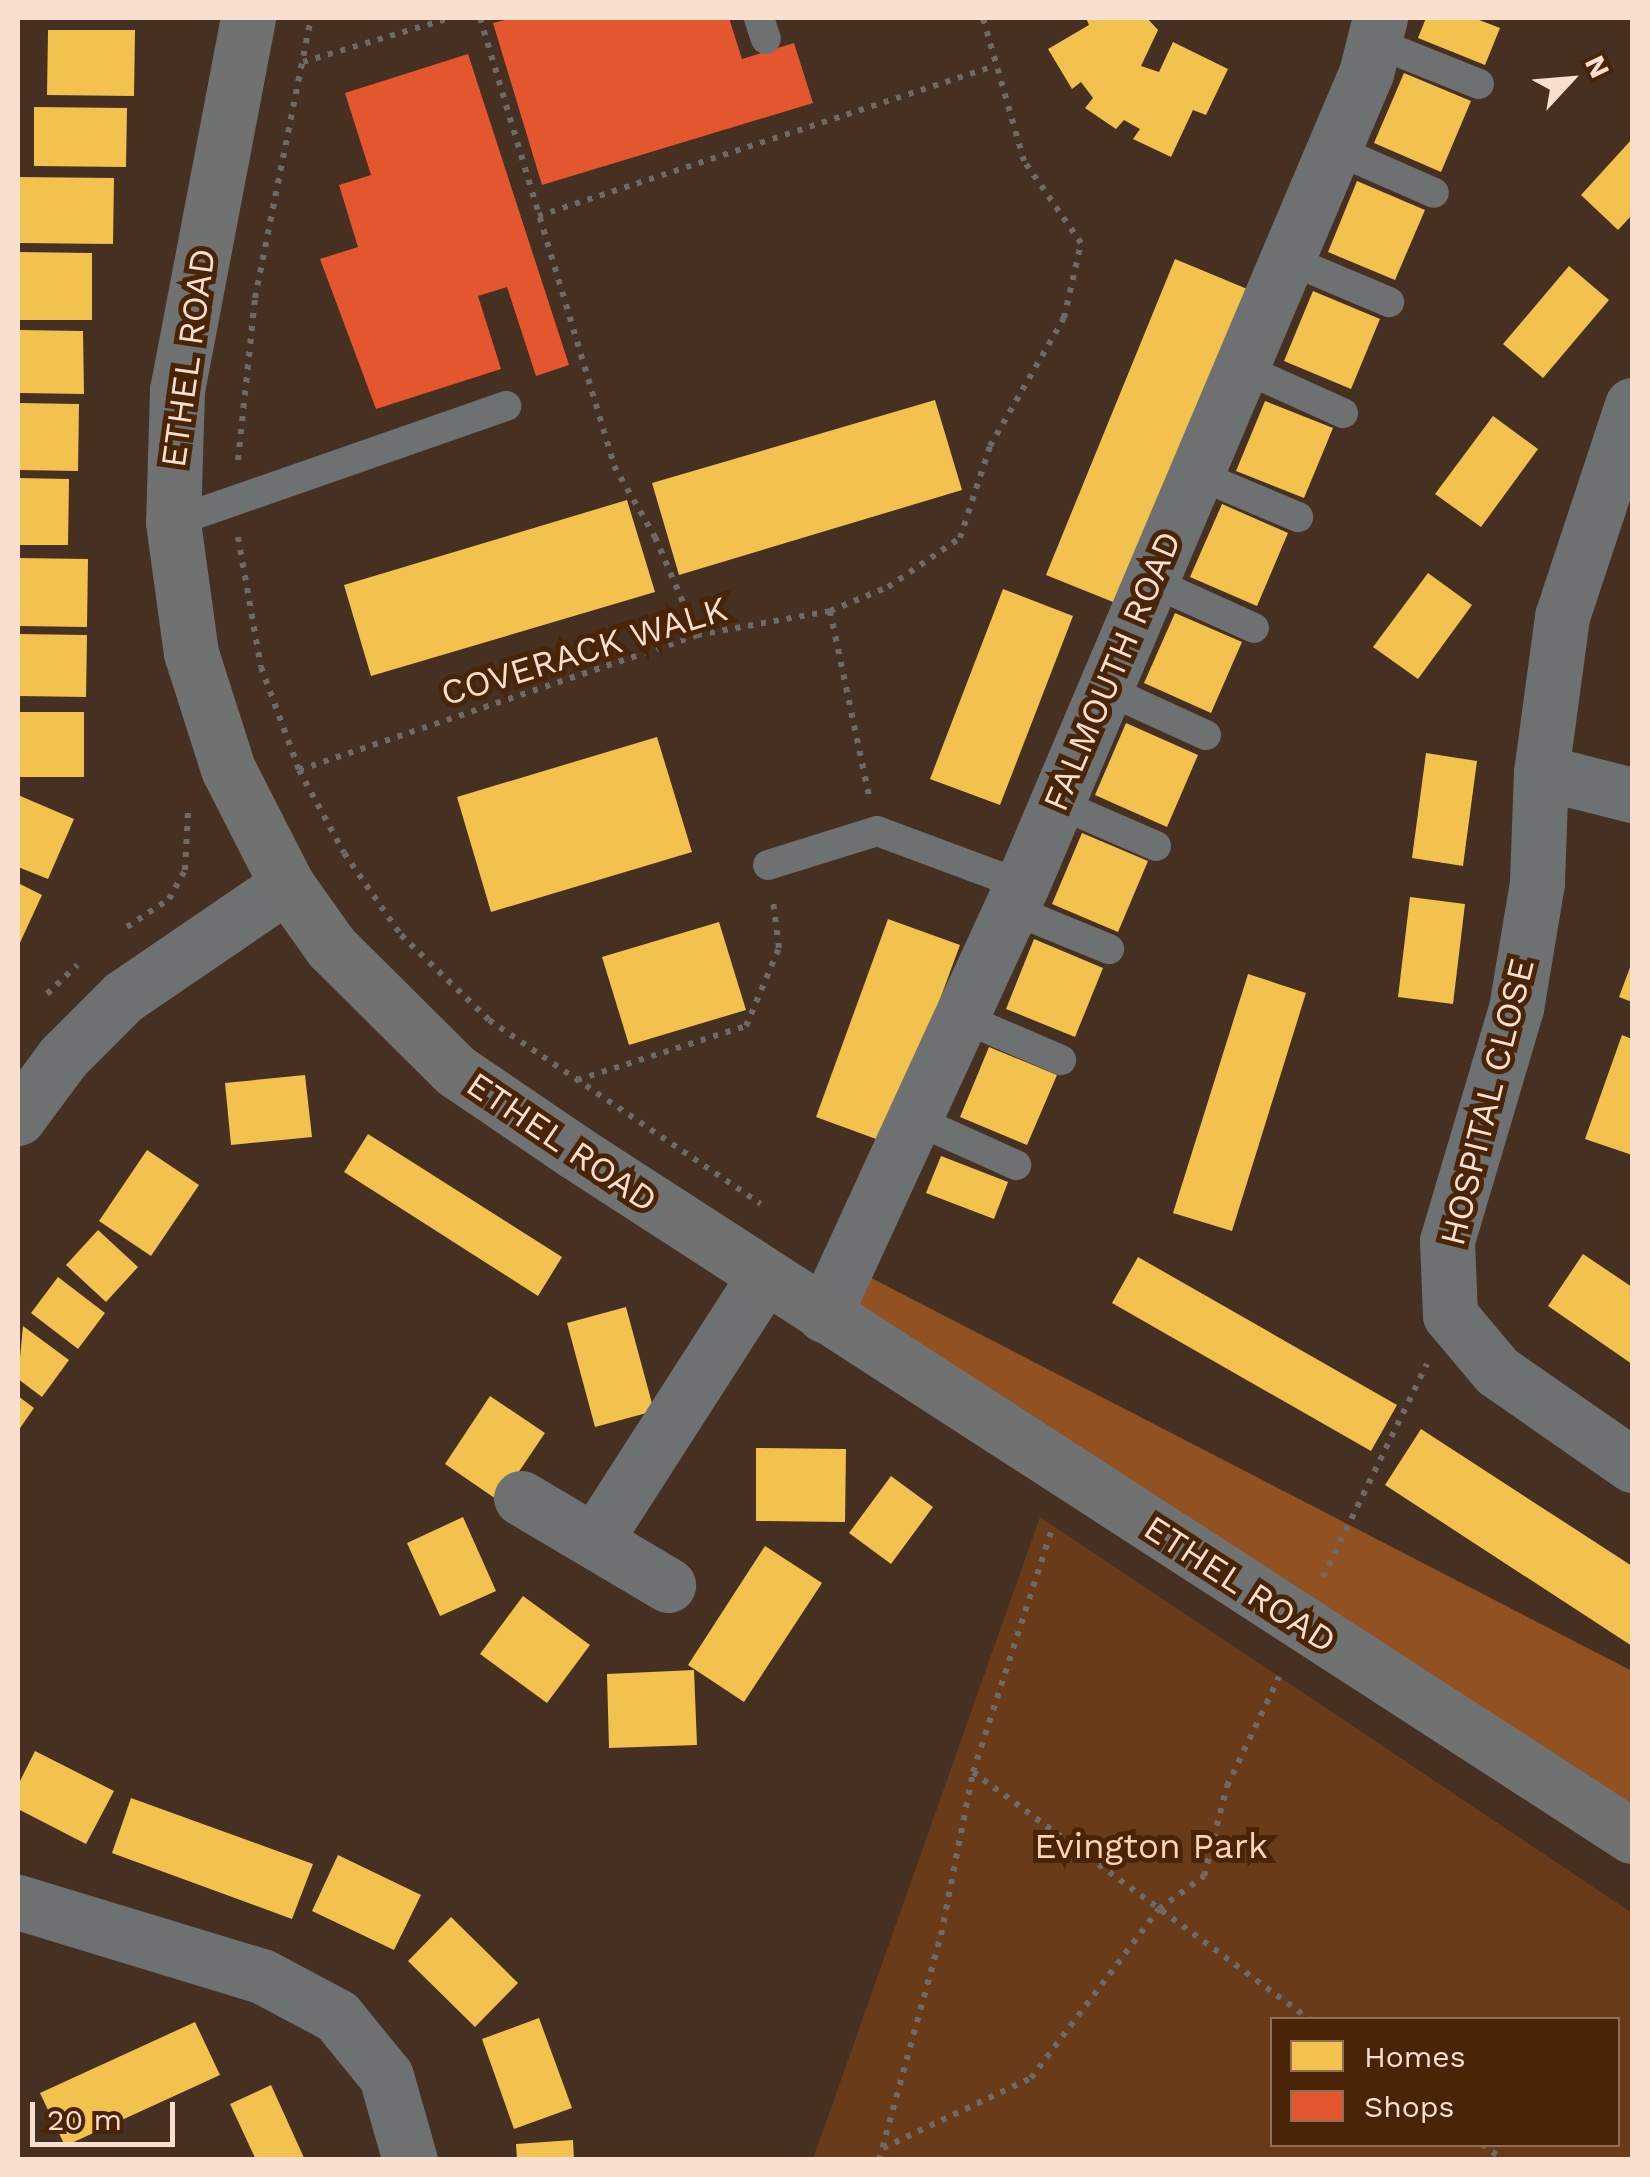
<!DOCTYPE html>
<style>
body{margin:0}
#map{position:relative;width:1650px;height:2177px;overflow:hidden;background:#453021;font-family:"Work Sans",sans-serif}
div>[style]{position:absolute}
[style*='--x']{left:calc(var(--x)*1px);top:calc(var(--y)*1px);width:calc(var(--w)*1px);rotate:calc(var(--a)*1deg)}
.green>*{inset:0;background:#693b19}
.forest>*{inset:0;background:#925120}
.homes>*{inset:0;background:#f2c14e}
.shops>*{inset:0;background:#e4572e}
.path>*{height:6px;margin-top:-3px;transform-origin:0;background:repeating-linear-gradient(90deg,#6e6a67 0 5px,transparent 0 13px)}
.lane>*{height:30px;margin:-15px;padding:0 15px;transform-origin:15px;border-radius:15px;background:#6d7171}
.street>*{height:55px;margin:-27.5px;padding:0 27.5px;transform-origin:27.5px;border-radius:27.5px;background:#6d7171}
.secondary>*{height:55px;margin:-27.5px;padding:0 27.5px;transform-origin:27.5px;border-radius:27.5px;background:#707171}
span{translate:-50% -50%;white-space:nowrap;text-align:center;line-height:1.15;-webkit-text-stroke:10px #492406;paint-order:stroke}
.street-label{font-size:35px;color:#f8dfd0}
.park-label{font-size:35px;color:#fcd3b9}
.frame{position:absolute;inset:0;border:20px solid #f8dfd0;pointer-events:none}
.legend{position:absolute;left:1270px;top:2017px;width:350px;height:130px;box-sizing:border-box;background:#492406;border:2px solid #8f6f57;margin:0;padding:12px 18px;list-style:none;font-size:30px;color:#f8dfd0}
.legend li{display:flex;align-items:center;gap:20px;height:50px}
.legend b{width:50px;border:2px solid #8f6f57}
.north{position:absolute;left:1520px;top:30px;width:100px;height:100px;-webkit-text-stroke:8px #492406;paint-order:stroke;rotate:64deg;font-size:28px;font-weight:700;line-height:40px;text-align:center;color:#f8dfd0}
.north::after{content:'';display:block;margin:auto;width:35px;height:45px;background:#f8dfd0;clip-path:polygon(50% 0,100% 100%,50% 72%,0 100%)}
.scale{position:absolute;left:30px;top:2102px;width:145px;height:45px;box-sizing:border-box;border:5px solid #f8dfd0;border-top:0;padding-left:12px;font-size:30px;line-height:35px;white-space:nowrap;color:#f8dfd0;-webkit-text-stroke:8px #492406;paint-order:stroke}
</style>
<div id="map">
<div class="green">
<div style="clip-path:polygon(evenodd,1040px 1517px,1632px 1913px,1632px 2159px,813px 2159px,1040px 1517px,1272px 2020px,1618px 2020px,1618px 2144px,1272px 2144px,1272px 2020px)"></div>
</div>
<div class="forest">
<div style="clip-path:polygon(850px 1267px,1632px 1671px,1632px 1817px,824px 1315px)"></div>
</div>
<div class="homes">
<div style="clip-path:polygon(1086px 18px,1147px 18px,1158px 30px,1141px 66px,1159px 72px,1173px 42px,1228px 69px,1206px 115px,1193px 110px,1171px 157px,1133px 139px,1140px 129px,1124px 120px,1116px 129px,1085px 108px,1093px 98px,1081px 82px,1072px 89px,1048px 49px,1089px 25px)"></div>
<div style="clip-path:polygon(1426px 18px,1474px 18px,1500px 28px,1485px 65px,1418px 38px)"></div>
<div style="clip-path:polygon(48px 30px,135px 30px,134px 96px,47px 95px)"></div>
<div style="clip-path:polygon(1404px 73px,1471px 101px,1441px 172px,1374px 143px)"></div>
<div style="clip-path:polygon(34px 107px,127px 108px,126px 167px,34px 166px)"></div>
<div style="clip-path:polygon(1632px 139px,1632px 215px,1618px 230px,1581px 195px)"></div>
<div style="clip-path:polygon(18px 177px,114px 178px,113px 244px,18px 243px)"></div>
<div style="clip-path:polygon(1357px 181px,1425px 210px,1395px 280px,1328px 252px)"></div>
<div style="clip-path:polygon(18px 252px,92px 253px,92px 320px,18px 320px)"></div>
<div style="clip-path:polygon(1175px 259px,1252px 291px,1123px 606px,1046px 575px)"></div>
<div style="clip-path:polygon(1569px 266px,1609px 300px,1543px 378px,1503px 344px)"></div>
<div style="clip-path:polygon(1313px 291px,1380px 319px,1351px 389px,1284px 361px)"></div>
<div style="clip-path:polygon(18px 330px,83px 331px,84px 394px,18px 393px)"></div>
<div style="clip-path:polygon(935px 400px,962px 490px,679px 575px,652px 483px)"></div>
<div style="clip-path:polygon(1265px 401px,1333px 428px,1304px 498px,1236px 471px)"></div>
<div style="clip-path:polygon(18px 403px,79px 404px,78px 471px,18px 470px)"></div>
<div style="clip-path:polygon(1493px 416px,1538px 449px,1481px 527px,1435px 494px)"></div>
<div style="clip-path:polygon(18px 478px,69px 479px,68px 545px,18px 545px)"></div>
<div style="clip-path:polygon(627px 500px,655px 592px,371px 676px,344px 585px)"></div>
<div style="clip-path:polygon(1222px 504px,1288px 533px,1257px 606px,1190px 577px)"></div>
<div style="clip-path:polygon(18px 558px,88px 559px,87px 627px,18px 626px)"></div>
<div style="clip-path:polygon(1428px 573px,1472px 605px,1418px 679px,1373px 647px)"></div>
<div style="clip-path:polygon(1003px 589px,1073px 616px,1000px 805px,930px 779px)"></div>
<div style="clip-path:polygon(1175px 613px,1242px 642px,1211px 713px,1144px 683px)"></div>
<div style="clip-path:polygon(18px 634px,87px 635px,86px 697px,18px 696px)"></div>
<div style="clip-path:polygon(18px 712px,84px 712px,84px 777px,18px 777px)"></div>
<div style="clip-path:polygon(1126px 723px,1198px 755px,1167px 827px,1095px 795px)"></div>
<div style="clip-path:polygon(657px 737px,692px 852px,491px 912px,457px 797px)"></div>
<div style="clip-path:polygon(1426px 753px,1477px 761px,1463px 866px,1412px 858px)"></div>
<div style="clip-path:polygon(18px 795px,74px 819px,48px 879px,18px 867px)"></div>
<div style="clip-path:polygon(1082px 833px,1148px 861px,1118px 932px,1052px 904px)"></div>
<div style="clip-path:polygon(18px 883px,42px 895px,18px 947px)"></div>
<div style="clip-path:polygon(1410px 897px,1465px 904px,1453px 1004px,1398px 997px)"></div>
<div style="clip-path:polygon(888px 919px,960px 945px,887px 1143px,816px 1117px)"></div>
<div style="clip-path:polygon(719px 922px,746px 1010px,629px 1045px,602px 957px)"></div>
<div style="clip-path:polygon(1034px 939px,1103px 968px,1075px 1037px,1006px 1009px)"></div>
<div style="clip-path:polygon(1632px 962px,1632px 1002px,1619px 997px)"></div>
<div style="clip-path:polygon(1248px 974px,1306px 993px,1232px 1231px,1173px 1213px)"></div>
<div style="clip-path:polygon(1622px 1035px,1632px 1039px,1632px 1155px,1585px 1139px)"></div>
<div style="clip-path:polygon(989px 1047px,1057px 1075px,1027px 1145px,960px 1117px)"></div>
<div style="clip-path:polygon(305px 1075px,312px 1137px,231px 1145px,225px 1083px)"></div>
<div style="clip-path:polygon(368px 1134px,562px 1257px,538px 1296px,344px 1172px)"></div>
<div style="clip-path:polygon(147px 1150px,199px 1185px,151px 1256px,99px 1221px)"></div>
<div style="clip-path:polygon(941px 1156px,1008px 1182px,994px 1219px,926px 1193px)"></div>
<div style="clip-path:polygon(98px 1230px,138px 1267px,106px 1302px,66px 1265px)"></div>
<div style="clip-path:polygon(1583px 1254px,1632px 1287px,1632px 1364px,1548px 1306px)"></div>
<div style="clip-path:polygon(1138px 1257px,1397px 1405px,1371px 1451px,1112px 1303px)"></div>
<div style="clip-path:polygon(58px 1277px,105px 1313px,78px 1349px,31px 1313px)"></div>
<div style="clip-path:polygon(626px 1307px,654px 1411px,595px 1427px,567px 1323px)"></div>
<div style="clip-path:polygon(23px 1326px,69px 1360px,42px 1397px,18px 1379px)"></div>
<div style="clip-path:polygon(18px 1396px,34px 1408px,18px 1431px)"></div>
<div style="clip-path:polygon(490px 1396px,545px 1433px,499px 1501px,445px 1464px)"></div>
<div style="clip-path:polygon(1421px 1429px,1632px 1566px,1632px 1646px,1385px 1485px)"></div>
<div style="clip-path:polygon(756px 1448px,846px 1449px,845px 1522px,756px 1521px)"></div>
<div style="clip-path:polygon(891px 1476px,933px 1507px,891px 1564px,849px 1533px)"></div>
<div style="clip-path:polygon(463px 1517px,496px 1591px,440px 1616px,407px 1543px)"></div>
<div style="clip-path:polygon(765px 1546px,822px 1583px,744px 1702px,688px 1665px)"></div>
<div style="clip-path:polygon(523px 1596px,590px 1645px,547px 1703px,480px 1654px)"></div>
<div style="clip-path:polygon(694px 1670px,697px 1745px,609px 1748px,607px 1674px)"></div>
<div style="clip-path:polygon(35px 1751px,114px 1791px,86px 1844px,18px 1809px,18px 1785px)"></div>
<div style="clip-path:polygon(131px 1798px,313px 1864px,292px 1919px,112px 1853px)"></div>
<div style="clip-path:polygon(338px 1855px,421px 1895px,394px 1950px,312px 1911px)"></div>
<div style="clip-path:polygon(451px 1917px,518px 1983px,475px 2027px,408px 1961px)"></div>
<div style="clip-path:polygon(539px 2018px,572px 2108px,514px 2129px,482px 2039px)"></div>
<div style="clip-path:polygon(195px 2022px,220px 2075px,65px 2146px,40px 2093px)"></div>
<div style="clip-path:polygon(271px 2085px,305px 2160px,256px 2160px,230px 2104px)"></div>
<div style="clip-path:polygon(573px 2140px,574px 2160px,517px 2160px,516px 2144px)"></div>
</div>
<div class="shops">
<div style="clip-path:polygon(513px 18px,729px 18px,742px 59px,794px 43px,813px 103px,542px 185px,493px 23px)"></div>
<div style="clip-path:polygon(468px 54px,569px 365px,536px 376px,507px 287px,478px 296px,501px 369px,376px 409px,320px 259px,358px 247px,339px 185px,371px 175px,345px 93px)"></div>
</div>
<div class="path">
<div style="--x:480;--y:18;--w:468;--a:73.3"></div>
<div style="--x:614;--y:466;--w:82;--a:60"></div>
<div style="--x:655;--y:537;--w:107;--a:66.8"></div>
<div style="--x:303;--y:62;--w:153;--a:-16.7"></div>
<div style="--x:538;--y:216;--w:481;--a:-18.2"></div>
<div style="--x:238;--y:460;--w:163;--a:-84"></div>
<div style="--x:255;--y:298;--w:286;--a:-78.7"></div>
<div style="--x:238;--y:537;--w:132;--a:80"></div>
<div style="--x:261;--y:667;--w:110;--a:69.7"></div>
<div style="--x:299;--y:770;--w:94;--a:61.5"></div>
<div style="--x:344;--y:853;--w:100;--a:55.2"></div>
<div style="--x:401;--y:935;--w:122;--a:44"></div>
<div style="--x:489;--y:1020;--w:328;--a:34.1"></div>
<div style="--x:830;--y:611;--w:189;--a:78.1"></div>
<div style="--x:299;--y:770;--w:420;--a:-18.7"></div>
<div style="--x:697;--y:635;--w:135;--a:-10.2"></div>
<div style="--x:830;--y:611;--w:63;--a:-22.5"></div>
<div style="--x:888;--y:587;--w:87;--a:-34.2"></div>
<div style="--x:960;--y:538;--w:97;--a:-71.9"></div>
<div style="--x:990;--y:446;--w:148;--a:-60"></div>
<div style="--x:1064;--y:318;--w:77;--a:-77.2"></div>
<div style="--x:1081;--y:243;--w:100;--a:-124.8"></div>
<div style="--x:1024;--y:161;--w:149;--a:-106"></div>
<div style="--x:127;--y:927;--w:50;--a:-33.7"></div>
<div style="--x:169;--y:899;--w:33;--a:-61"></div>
<div style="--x:185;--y:870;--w:58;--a:-87"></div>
<div style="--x:47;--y:994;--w:42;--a:-44"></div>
<div style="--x:577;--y:1080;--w:177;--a:-17.7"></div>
<div style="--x:746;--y:1026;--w:85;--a:-67.1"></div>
<div style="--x:779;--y:948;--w:47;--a:-97.3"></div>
<div style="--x:1323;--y:1577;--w:237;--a:-64"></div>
<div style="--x:973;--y:1772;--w:418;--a:36.3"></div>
<div style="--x:1482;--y:2144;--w:26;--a:37"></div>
<div style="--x:883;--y:2148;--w:164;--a:-25.3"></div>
<div style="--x:1031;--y:2078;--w:212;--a:-52.9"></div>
<div style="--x:1159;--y:1909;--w:56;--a:-36.3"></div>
<div style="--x:1204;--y:1876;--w:93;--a:-75.7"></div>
<div style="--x:1227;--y:1786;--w:121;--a:-64.5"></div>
<div style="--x:879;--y:2160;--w:233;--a:-74.6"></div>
<div style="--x:941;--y:1935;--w:166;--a:-78.9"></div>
<div style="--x:973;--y:1772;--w:259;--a:-72"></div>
</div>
<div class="lane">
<div style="--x:759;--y:18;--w:22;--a:72"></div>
<div style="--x:1374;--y:42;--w:113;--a:21.8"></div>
<div style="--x:1334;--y:149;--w:109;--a:23.7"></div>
<div style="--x:1287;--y:259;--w:111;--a:22.9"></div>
<div style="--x:1241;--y:367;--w:112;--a:24.3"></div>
<div style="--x:1196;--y:474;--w:111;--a:22.9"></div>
<div style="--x:173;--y:522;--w:353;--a:-19.2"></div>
<div style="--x:1150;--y:581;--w:114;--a:24.3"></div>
<div style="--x:1105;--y:689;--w:111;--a:24.5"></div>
<div style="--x:1057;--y:803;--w:108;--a:23.5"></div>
<div style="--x:768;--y:865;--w:114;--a:-17.3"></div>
<div style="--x:877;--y:831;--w:155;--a:20.4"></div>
<div style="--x:1011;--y:909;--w:106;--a:22.2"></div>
<div style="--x:961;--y:1017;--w:109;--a:23.3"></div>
<div style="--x:916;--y:1120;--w:110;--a:24.2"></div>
</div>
<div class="street">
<div style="--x:1632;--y:405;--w:223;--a:108.3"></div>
<div style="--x:1562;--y:617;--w:156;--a:97.7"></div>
<div style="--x:1541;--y:772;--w:111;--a:92.1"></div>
<div style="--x:1537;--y:883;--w:127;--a:99.5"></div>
<div style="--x:1516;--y:1008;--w:243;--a:106.5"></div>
<div style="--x:1447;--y:1241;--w:74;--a:87.7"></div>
<div style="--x:1450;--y:1315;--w:73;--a:50"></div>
<div style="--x:1497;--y:1371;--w:165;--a:34.8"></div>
<div style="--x:1541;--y:772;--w:94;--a:14.2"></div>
<div style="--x:18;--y:1118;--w:76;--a:-53.6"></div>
<div style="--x:63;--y:1057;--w:85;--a:-45"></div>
<div style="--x:123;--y:997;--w:199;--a:-34.3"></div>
<div style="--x:824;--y:1315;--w:473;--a:-65.3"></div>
<div style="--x:1022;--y:885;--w:882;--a:-67.04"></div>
<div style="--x:1366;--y:73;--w:57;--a:-75.7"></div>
<div style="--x:521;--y:1498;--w:171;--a:30.6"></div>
<div style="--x:597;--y:1537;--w:309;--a:-57.3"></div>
<div style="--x:18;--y:1902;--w:255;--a:16.9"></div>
<div style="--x:262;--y:1976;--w:85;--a:28.1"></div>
<div style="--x:337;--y:2016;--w:77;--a:50.8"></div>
<div style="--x:386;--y:2076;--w:87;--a:74.1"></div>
</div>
<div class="secondary">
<div style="--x:248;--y:18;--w:379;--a:100.8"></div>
<div style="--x:177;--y:390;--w:132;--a:91.7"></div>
<div style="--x:173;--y:522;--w:132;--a:82.2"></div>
<div style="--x:191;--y:653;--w:122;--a:72.3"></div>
<div style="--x:228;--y:769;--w:130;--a:63"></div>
<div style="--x:287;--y:885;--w:76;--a:54.6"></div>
<div style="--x:331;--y:947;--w:176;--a:44.8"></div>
<div style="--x:456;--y:1071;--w:144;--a:34.2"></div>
<div style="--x:575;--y:1152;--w:1259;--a:32.91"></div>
</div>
<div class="street-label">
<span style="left:188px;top:358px;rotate:-82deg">ETHEL ROAD</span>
<span style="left:584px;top:651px;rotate:-17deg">COVERACK WALK</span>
<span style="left:1112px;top:671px;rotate:-67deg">FALMOUTH ROAD</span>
<span style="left:1487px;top:1102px;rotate:-76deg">HOSPITAL CLOSE</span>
<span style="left:562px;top:1142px;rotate:34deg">ETHEL ROAD</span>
<span style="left:1240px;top:1584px;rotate:33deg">ETHEL ROAD</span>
</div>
<div class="park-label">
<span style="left:1151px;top:1846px">Evington Park</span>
</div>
<div class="frame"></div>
<ul class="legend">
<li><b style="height:28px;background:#f2c14e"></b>Homes</li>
<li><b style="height:28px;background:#e4572e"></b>Shops</li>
</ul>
<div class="north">N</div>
<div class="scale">20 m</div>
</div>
